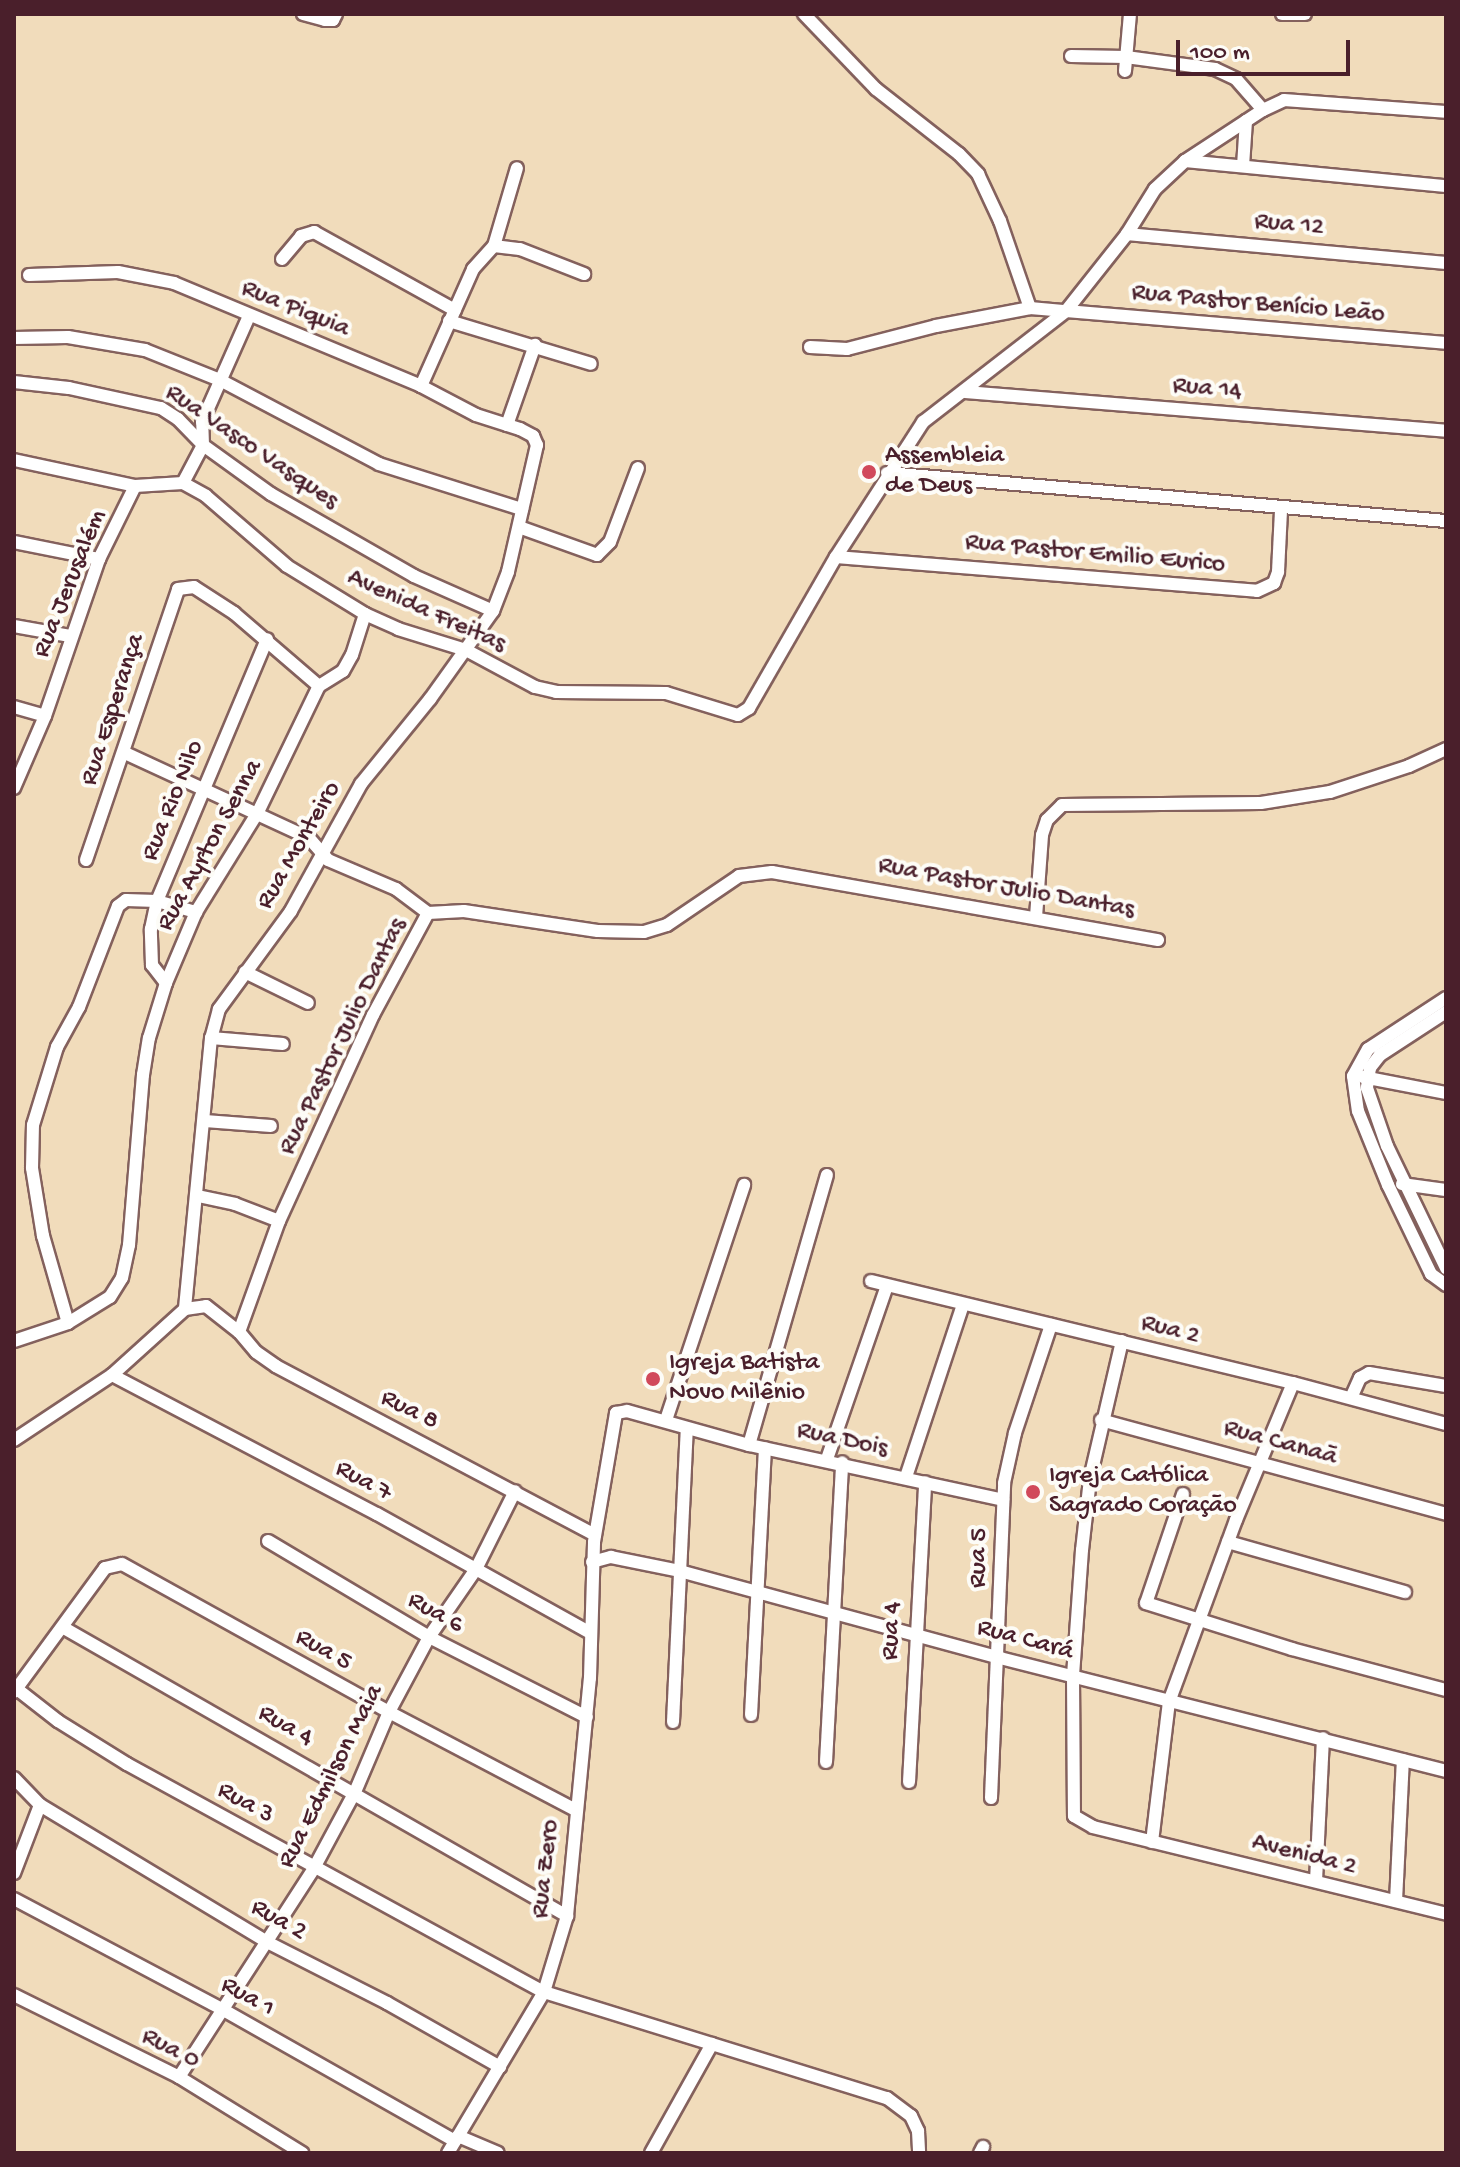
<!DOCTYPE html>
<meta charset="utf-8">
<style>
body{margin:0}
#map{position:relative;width:1460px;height:2167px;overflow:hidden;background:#f1dcbb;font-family:"Gochi Hand",sans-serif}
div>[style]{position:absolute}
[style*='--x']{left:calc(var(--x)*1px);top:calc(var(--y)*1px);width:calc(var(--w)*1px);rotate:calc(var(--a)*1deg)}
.roads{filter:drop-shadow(2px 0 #84615d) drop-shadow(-2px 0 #84615d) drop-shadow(0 2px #84615d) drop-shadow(0 -2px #84615d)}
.minor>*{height:12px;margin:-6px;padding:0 6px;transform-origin:6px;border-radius:6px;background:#fff}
.dots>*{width:22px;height:22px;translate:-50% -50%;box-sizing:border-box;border:4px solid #fdfcf7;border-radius:50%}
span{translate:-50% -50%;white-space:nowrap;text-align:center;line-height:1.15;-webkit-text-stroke:8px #fdfcf7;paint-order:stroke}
.street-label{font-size:26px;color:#4a1f2b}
.poi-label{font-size:26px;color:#4a1f2b}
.left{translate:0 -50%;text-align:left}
.frame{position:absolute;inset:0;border:16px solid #4a1f2b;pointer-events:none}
.scale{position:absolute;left:1176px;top:40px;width:174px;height:36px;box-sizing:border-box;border:4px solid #4a1f2b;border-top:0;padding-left:10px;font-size:24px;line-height:28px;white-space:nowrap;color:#4a1f2b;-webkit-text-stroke:6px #fdfcf7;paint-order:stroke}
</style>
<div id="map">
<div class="roads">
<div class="minor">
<div style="--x:303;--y:14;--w:23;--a:15"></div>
<div style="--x:325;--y:20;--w:8;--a:0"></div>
<div style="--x:333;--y:20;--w:7;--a:-63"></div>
<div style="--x:804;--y:14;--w:104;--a:46.2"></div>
<div style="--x:876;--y:89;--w:105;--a:38.1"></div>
<div style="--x:959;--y:154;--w:28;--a:46"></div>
<div style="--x:978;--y:174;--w:52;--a:64.9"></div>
<div style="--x:1000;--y:221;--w:92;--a:71"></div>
<div style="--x:1282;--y:14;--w:23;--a:0"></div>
<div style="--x:1071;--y:56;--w:55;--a:1"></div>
<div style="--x:1126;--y:57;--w:90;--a:7.7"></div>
<div style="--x:1215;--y:69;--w:23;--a:25"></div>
<div style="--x:1236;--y:79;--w:41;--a:48.9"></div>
<div style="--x:1125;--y:71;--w:57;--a:-85"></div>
<div style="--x:1185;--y:161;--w:262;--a:5.5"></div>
<div style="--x:1243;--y:166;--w:45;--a:-86.2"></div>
<div style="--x:1127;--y:234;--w:320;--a:5.2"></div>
<div style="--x:494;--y:246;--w:26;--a:7"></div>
<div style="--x:520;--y:249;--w:69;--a:21.3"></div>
<div style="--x:282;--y:259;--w:30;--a:-50"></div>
<div style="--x:301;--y:236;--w:14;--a:-17"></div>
<div style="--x:314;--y:232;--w:161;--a:29"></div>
<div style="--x:29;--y:275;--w:89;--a:-1.9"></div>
<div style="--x:118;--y:272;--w:57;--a:11.1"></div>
<div style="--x:174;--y:283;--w:268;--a:22.6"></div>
<div style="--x:421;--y:386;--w:62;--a:27.8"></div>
<div style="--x:476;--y:415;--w:46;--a:17.7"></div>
<div style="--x:520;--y:429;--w:15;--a:28"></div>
<div style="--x:533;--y:436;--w:10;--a:66"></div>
<div style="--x:537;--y:445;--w:130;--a:102.9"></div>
<div style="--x:508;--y:572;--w:42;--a:111"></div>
<div style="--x:493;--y:611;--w:108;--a:125.6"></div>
<div style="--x:430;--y:699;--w:109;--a:129.1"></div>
<div style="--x:361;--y:784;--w:145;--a:118.9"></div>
<div style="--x:291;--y:911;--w:122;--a:126.3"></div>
<div style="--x:219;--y:1009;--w:30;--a:105"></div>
<div style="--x:211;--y:1038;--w:272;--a:95.5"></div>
<div style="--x:449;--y:321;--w:148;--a:16.8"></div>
<div style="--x:14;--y:338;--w:54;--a:-1.1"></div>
<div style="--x:68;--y:337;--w:78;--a:9.6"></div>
<div style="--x:145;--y:350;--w:81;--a:21.8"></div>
<div style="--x:220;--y:380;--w:180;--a:27.8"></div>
<div style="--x:379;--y:464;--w:150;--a:17.5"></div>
<div style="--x:810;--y:347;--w:37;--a:3"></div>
<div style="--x:847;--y:349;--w:92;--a:-14.5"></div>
<div style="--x:936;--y:326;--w:96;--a:-10.8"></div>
<div style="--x:1030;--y:308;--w:36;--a:5"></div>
<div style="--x:1066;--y:311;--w:98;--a:-51.6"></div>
<div style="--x:1127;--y:234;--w:53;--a:-58.1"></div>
<div style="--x:1155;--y:189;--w:41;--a:-43"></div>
<div style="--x:1185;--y:161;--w:93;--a:-33.2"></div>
<div style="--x:1263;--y:110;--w:23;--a:-25"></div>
<div style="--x:1284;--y:100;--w:162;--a:4.2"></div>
<div style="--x:14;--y:382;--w:55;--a:6.2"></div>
<div style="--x:69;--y:388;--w:94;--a:12.3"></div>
<div style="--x:161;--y:408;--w:20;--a:33"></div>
<div style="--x:178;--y:419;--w:36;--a:46"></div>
<div style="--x:203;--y:445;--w:84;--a:35.8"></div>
<div style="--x:271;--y:494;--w:165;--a:29.8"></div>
<div style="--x:414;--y:576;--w:86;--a:23.9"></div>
<div style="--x:421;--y:386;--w:128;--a:-66"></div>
<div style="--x:473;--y:269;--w:31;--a:-48"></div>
<div style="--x:494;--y:246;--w:81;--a:-73.6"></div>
<div style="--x:965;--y:392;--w:483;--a:4.6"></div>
<div style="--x:507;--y:425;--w:85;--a:-70.7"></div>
<div style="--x:14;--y:460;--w:124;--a:12.1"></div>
<div style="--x:135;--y:486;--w:48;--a:-3.6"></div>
<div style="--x:183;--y:483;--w:26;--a:29"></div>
<div style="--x:206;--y:496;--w:107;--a:40.8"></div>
<div style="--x:287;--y:566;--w:92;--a:31.6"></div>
<div style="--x:365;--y:614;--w:36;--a:24"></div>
<div style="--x:398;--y:629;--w:71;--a:17.2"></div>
<div style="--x:466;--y:650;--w:78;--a:28.2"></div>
<div style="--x:535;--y:687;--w:22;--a:13"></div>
<div style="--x:556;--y:692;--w:110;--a:0.5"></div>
<div style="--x:666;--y:693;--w:75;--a:17"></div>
<div style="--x:738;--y:715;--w:13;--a:-32"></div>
<div style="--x:749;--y:708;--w:174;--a:-60.1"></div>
<div style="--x:836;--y:557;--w:161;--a:-57.2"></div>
<div style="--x:923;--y:422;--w:181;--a:-37.8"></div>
<div style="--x:1066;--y:311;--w:381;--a:4.8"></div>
<div style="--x:887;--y:473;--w:561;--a:4.91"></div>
<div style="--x:183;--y:483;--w:43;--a:-62.2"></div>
<div style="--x:203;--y:445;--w:23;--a:-92"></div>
<div style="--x:202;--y:422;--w:116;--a:-66.1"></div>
<div style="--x:519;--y:527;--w:83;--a:19.7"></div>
<div style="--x:597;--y:555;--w:18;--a:-45"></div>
<div style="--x:610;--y:542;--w:79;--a:-69.3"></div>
<div style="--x:14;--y:542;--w:87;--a:11.3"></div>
<div style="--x:836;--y:557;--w:422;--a:4.6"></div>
<div style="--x:1257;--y:591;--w:19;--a:-25"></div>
<div style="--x:1274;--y:583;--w:12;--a:-70"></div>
<div style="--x:1278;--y:572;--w:62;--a:-87.2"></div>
<div style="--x:14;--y:626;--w:57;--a:10.1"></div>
<div style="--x:14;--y:707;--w:32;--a:16"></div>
<div style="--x:125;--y:753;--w:203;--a:24.8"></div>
<div style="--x:309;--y:838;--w:29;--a:49"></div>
<div style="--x:328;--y:860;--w:74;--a:23.1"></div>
<div style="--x:396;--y:889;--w:40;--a:37"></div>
<div style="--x:14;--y:788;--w:78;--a:-66.7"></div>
<div style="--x:45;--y:716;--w:166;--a:-71"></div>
<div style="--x:99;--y:559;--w:81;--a:-63.7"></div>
<div style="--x:86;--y:860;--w:286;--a:-71.2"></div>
<div style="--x:178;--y:589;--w:16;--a:-7"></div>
<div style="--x:194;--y:587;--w:48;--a:33"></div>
<div style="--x:234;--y:613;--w:112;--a:40.7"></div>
<div style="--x:1036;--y:917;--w:82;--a:-85.8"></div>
<div style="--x:1042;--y:835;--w:16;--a:-72"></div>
<div style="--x:1047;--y:820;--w:21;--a:-45"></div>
<div style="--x:1062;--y:805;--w:199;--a:-0.6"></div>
<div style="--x:1261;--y:803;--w:70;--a:-9.1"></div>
<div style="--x:1330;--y:792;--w:83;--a:-18.2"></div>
<div style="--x:1409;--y:766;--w:41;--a:-24.7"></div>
<div style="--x:245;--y:972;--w:70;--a:26.2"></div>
<div style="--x:166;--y:983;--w:23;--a:-128"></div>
<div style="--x:152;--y:965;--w:36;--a:-92"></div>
<div style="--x:151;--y:929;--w:29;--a:-78"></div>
<div style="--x:157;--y:901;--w:284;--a:-67.2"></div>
<div style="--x:1446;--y:998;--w:93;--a:146.8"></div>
<div style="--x:1368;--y:1049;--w:31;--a:119"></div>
<div style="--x:1353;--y:1076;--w:35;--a:82"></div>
<div style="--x:1358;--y:1111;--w:80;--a:67.9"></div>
<div style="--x:1388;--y:1185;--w:99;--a:64.2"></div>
<div style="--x:1431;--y:1274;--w:19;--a:36"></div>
<div style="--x:1446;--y:1012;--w:79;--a:146.9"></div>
<div style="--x:1380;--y:1055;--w:16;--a:128"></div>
<div style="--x:1370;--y:1068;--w:20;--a:99"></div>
<div style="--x:1367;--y:1088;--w:61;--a:71"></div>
<div style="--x:1387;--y:1146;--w:136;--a:64.2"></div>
<div style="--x:211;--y:1038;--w:72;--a:4.8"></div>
<div style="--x:1363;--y:1077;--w:85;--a:10.9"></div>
<div style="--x:205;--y:1121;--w:66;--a:4.3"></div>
<div style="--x:1402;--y:1184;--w:44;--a:7.8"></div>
<div style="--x:198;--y:1196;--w:38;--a:12"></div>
<div style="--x:235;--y:1204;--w:47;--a:21.1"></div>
<div style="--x:871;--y:1281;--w:434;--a:13.6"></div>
<div style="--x:1293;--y:1383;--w:158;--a:15"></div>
<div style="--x:68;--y:1323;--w:91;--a:-106"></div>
<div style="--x:43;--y:1236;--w:69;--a:-99.2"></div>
<div style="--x:32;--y:1168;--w:43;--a:-88.7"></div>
<div style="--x:33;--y:1125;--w:82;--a:-72.9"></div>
<div style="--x:57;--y:1047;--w:46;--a:-61.2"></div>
<div style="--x:79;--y:1007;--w:108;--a:-68.9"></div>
<div style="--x:118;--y:906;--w:10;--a:-37"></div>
<div style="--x:126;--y:900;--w:31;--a:2"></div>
<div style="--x:157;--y:901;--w:41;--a:15.8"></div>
<div style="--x:14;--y:1341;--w:57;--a:-18.4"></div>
<div style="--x:68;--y:1323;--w:49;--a:-31.8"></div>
<div style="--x:110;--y:1297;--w:22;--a:-58"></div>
<div style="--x:122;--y:1278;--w:34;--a:-78"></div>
<div style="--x:129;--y:1245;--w:171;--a:-85.3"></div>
<div style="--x:143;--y:1075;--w:37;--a:-81"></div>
<div style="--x:149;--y:1038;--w:58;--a:-72.8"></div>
<div style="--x:166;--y:983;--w:77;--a:-67.1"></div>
<div style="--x:196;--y:912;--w:118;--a:-58.2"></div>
<div style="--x:258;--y:812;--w:140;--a:-64.2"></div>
<div style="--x:319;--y:686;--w:28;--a:-32"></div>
<div style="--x:343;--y:671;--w:18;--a:-61"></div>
<div style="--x:352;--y:655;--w:43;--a:-72.4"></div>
<div style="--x:1122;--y:1341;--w:142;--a:103.1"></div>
<div style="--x:1090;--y:1479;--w:71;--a:96.4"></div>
<div style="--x:1082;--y:1550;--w:127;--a:94.1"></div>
<div style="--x:1073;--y:1677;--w:139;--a:89.6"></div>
<div style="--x:1074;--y:1816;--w:22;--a:30"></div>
<div style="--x:1093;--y:1827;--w:364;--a:13.8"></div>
<div style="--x:112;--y:1375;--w:299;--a:27.7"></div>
<div style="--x:377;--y:1514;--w:245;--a:29.1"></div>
<div style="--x:1351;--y:1398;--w:22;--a:-66"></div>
<div style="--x:1360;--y:1378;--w:10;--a:-29"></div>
<div style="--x:1369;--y:1373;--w:78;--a:9.6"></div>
<div style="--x:666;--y:1420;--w:248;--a:-71.6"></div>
<div style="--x:1101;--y:1420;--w:358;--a:15.2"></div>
<div style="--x:14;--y:1440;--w:118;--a:-33.6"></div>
<div style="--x:112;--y:1375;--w:98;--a:-42.1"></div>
<div style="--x:185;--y:1309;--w:21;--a:-8"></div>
<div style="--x:206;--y:1306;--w:42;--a:38.2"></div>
<div style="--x:749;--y:1445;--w:281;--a:-73.9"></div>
<div style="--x:827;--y:1459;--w:183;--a:-70.9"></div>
<div style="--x:906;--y:1477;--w:181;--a:-71.7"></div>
<div style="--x:1183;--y:1494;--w:115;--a:108.7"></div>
<div style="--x:1146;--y:1603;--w:153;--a:17.5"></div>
<div style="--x:1292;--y:1649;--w:159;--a:14.9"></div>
<div style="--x:595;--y:1535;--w:361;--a:-152.1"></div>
<div style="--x:276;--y:1366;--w:24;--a:-145"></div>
<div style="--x:256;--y:1352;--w:26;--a:-130"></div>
<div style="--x:239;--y:1332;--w:118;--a:-70.2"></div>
<div style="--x:279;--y:1221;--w:226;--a:-65.5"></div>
<div style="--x:373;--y:1015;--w:116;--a:-61.7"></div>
<div style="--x:428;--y:913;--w:36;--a:-3"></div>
<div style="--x:464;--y:911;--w:135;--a:8.5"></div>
<div style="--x:598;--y:931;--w:46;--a:1.2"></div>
<div style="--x:644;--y:932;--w:24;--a:-17"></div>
<div style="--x:667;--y:925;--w:87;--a:-34.2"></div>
<div style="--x:739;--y:876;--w:33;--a:-7"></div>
<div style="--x:772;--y:872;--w:392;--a:10"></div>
<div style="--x:268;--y:1541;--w:187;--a:30.8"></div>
<div style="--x:429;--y:1637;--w:177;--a:26.9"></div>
<div style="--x:1228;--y:1542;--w:184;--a:15.8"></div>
<div style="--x:592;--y:1562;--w:20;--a:-15"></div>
<div style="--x:611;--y:1557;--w:70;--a:11.5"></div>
<div style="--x:680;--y:1571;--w:332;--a:15.2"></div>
<div style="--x:1000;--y:1658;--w:460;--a:14.2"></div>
<div style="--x:64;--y:1628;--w:580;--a:29.79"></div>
<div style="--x:17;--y:1689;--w:52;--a:38"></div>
<div style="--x:58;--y:1721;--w:81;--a:31.9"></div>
<div style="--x:127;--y:1764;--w:475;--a:28.7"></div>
<div style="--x:544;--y:1992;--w:359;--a:17.2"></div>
<div style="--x:887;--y:2098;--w:30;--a:37"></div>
<div style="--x:911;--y:2116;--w:17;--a:65"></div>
<div style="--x:918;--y:2131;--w:22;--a:87"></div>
<div style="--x:14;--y:1692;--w:154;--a:-53.7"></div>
<div style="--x:105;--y:1568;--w:17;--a:-13"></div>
<div style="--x:122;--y:1564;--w:305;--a:29"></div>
<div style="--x:389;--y:1712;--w:211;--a:27.7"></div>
<div style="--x:751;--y:1715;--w:267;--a:-87"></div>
<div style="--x:673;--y:1722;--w:293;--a:-87.3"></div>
<div style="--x:826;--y:1762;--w:300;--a:-86.9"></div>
<div style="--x:14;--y:1778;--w:37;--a:46"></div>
<div style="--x:40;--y:1805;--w:265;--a:31.1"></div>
<div style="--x:267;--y:1942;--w:135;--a:26.9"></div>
<div style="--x:387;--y:2003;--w:130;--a:29.5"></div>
<div style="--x:909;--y:1782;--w:300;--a:-86.9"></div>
<div style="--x:991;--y:1798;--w:315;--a:-87.6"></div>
<div style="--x:1004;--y:1483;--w:51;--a:-77.6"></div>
<div style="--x:1015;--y:1433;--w:114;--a:-71.6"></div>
<div style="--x:1152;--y:1842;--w:141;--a:-83.1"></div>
<div style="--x:1169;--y:1702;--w:194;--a:-69.8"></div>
<div style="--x:1236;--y:1520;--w:148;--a:-67.4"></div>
<div style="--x:14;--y:1873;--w:73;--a:-69.1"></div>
<div style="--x:1316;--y:1881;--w:143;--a:-87.2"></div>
<div style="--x:14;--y:1899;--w:233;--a:27.9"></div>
<div style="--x:220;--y:2008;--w:270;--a:29.5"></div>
<div style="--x:1396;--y:1901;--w:141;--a:-87.2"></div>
<div style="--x:14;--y:1995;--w:184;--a:26.4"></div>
<div style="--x:179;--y:2077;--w:145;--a:31.7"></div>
<div style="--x:179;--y:2077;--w:249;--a:-57.1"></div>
<div style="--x:314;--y:1868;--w:86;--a:-61.7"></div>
<div style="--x:355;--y:1792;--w:87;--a:-67"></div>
<div style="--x:389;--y:1712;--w:85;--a:-61.9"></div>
<div style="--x:429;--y:1637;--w:83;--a:-55.3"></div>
<div style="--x:476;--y:1569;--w:87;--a:-63.4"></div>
<div style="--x:458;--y:2136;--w:43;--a:23"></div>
<div style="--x:448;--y:2153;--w:187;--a:-59.2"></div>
<div style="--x:544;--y:1992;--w:79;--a:-73.2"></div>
<div style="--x:567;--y:1916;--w:239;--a:-84.5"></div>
<div style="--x:590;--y:1678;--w:136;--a:-88.3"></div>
<div style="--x:594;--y:1542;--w:131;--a:-80.3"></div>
<div style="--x:616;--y:1413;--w:11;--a:-10"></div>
<div style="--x:627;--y:1411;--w:127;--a:15.6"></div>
<div style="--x:749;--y:1445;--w:260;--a:12.2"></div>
<div style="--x:651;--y:2153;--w:125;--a:-60.8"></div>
<div style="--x:980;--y:2153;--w:7;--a:-63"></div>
</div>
</div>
<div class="dots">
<div style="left:869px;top:472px;background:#d1495b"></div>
<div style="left:653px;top:1379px;background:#d1495b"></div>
<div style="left:1033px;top:1492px;background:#d1495b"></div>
</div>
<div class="street-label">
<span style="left:1289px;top:226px;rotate:5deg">Rua 12</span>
<span style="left:1258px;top:305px;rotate:5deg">Rua Pastor Benício Leão</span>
<span style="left:295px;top:310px;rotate:22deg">Rua Piquia</span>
<span style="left:1207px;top:390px;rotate:5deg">Rua 14</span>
<span style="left:251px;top:448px;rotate:34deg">Rua Vasco Vasques</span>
<span style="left:1095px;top:555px;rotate:5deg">Rua Pastor Emilio Eurico</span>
<span style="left:71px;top:584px;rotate:-68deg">Rua Jerusalém</span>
<span style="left:426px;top:612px;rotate:24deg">Avenida Freitas</span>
<span style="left:114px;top:710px;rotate:-72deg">Rua Esperança</span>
<span style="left:174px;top:801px;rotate:-68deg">Rua Rio Nilo</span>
<span style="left:211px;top:846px;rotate:-61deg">Rua Ayrton Senna</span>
<span style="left:300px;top:846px;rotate:-60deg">Rua Monteiro</span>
<span style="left:1006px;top:889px;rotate:10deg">Rua Pastor Julio Dantas</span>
<span style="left:344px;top:1037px;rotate:-64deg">Rua Pastor Julio Dantas</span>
<span style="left:1170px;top:1331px;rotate:14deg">Rua 2</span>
<span style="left:409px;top:1411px;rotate:26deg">Rua 8</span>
<span style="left:842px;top:1441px;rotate:12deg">Rua Dois</span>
<span style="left:1280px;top:1444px;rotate:15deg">Rua Canaã</span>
<span style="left:363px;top:1482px;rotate:28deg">Rua 7</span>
<span style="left:980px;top:1558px;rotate:-89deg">Rua 5</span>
<span style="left:435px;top:1614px;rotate:29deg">Rua 6</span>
<span style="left:893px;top:1631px;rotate:-87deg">Rua 4</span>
<span style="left:1025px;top:1641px;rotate:15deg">Rua Cará</span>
<span style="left:323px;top:1651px;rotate:29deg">Rua 5</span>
<span style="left:285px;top:1727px;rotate:30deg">Rua 4</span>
<span style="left:332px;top:1777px;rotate:-63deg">Rua Edmilson Maia</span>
<span style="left:245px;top:1804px;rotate:29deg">Rua 3</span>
<span style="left:1304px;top:1856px;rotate:14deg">Avenida 2</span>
<span style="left:547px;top:1869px;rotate:-84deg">Rua Zero</span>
<span style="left:278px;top:1921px;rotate:29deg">Rua 2</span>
<span style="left:247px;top:1998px;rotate:29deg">Rua 1</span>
<span style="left:170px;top:2050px;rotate:27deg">Rua 0</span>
</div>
<div class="poi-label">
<span class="left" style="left:885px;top:472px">Assembleia<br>de Deus</span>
<span class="left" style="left:669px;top:1379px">Igreja Batista<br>Novo Milênio</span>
<span class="left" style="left:1049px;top:1492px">Igreja Católica<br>Sagrado Coração</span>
</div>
<div class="frame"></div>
<div class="scale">100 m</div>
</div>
